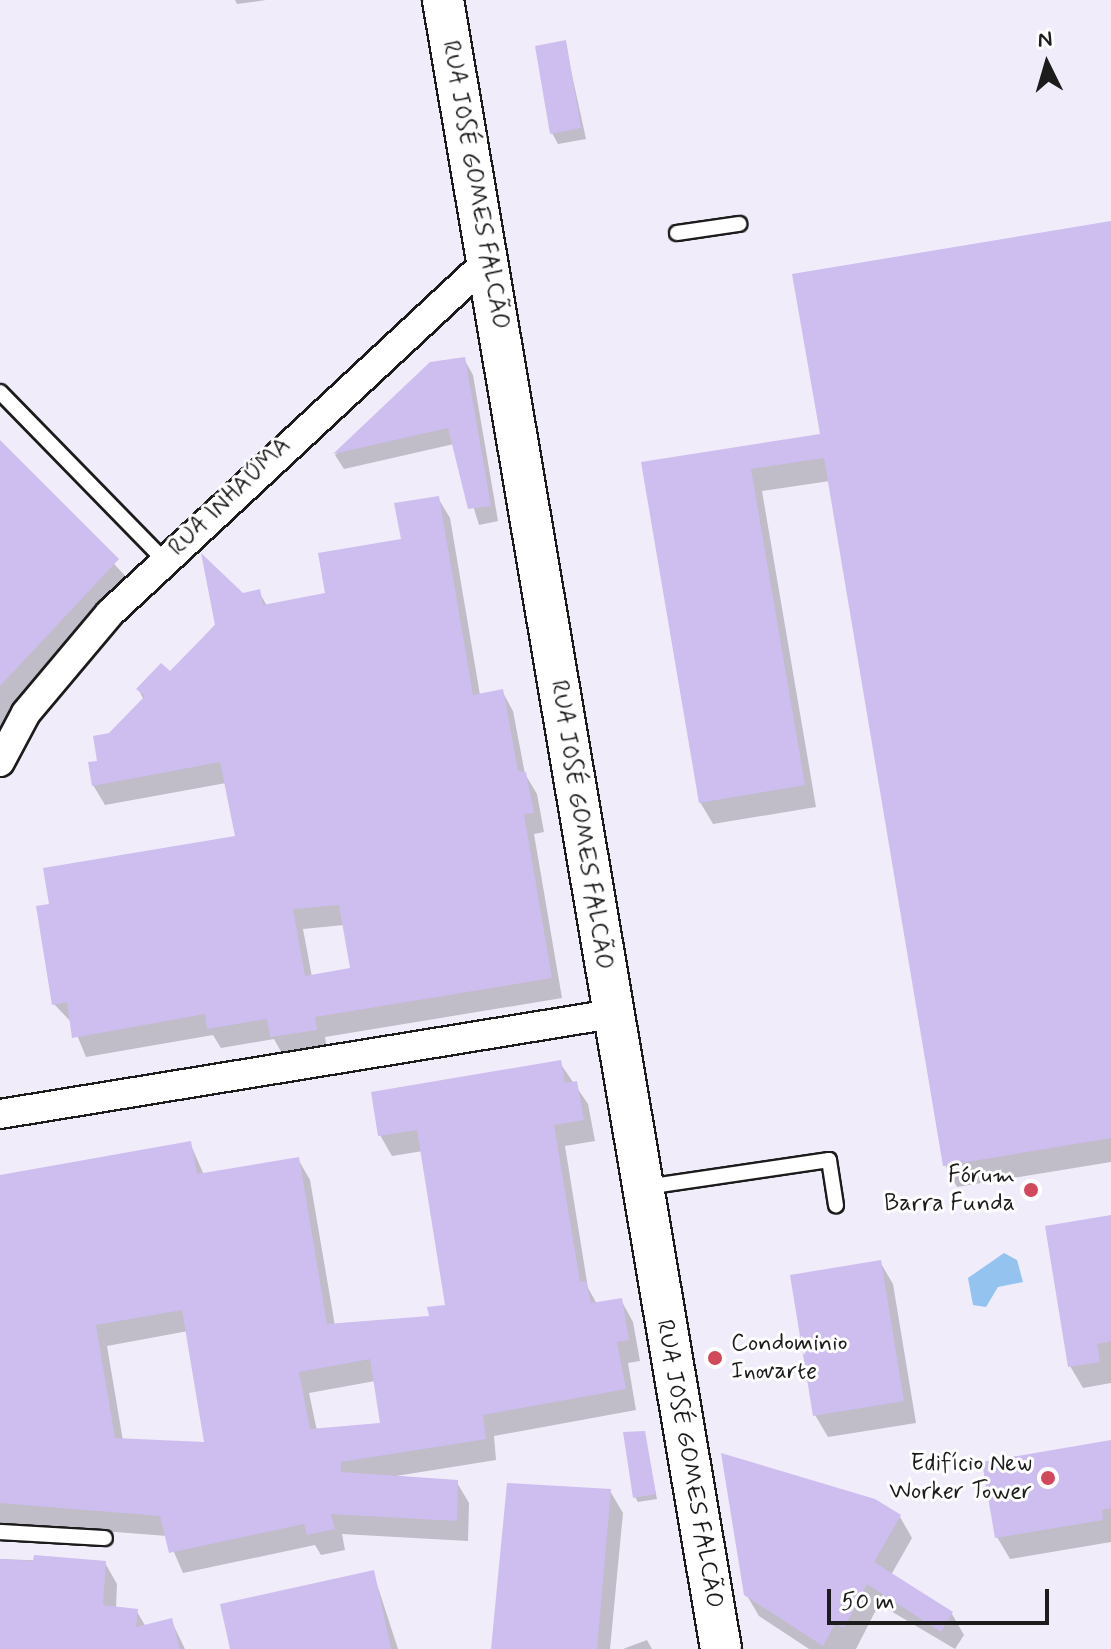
<!DOCTYPE html>
<meta charset="utf-8">
<style>
body{margin:0}
#map{position:relative;width:1111px;height:1649px;overflow:hidden;background:#f0ecfa;font-family:Mynerve,sans-serif}
div>[style]{position:absolute}
[style*='--x']{left:calc(var(--x)*1px);top:calc(var(--y)*1px);width:calc(var(--w)*1px);rotate:calc(var(--a)*1deg)}
.water>*{inset:0;background:#95c3ef}
.shadow>*{inset:0;background:#0003}
.building>*{inset:0;background:#cdbeef}
.roads{filter:drop-shadow(2px 0 #1c1c1c) drop-shadow(-2px 0 #1c1c1c) drop-shadow(0 2px #1c1c1c) drop-shadow(0 -2px #1c1c1c)}
.lane>*{height:14px;margin:-7px;padding:0 7px;transform-origin:7px;border-radius:7px;background:#fff}
.street>*{height:28px;margin:-14px;padding:0 14px;transform-origin:14px;border-radius:14px;background:#fff}
.secondary>*{height:40px;margin:-20px;padding:0 20px;transform-origin:20px;border-radius:20px;background:#fff}
.dots>*{width:22px;height:22px;translate:-50% -50%;box-sizing:border-box;border:4px solid #fff;border-radius:50%}
span{translate:-50% -50%;white-space:nowrap;text-align:center;line-height:1.15;-webkit-text-stroke:6px #fff;paint-order:stroke}
.street-label{font-size:24px;color:#1c1c1c}
.poi-label{font-size:24px;color:#1c1c1c}
.right{translate:-100% -50%;text-align:right}
.left{translate:0 -50%;text-align:left}
.north{position:absolute;left:1007px;top:24px;width:80px;height:80px;-webkit-text-stroke:6px #fff;paint-order:stroke;rotate:355deg;font-size:22px;font-weight:700;line-height:32px;text-align:center;color:#1c1c1c}
.north::after{content:'';display:block;margin:auto;width:28px;height:36px;background:#1c1c1c;clip-path:polygon(50% 0,100% 100%,50% 72%,0 100%)}
.scale{position:absolute;left:827px;top:1589px;width:222px;height:36px;box-sizing:border-box;border:4px solid #1c1c1c;border-top:0;padding-left:10px;font-size:24px;line-height:28px;white-space:nowrap;color:#1c1c1c;-webkit-text-stroke:6px #fff;paint-order:stroke}
</style>
<div id="map">
<div class="water">
<div style="clip-path:polygon(1004px 1253px,1017px 1260px,1023px 1282px,998px 1287px,986px 1307px,973px 1305px,968px 1278px)"></div>
</div>
<div class="shadow">
<div style="clip-path:polygon(235px 0,266px 0,237px 4px)"></div>
<div style="clip-path:polygon(565px 43px,586px 139px,558px 144px,552px 133px)"></div>
<div style="clip-path:polygon(1111px 223px,1111px 1162px,957px 1187px,945px 1165px,830px 481px,762px 491px,816px 807px,713px 824px,700px 802px,643px 464px,822px 436px)"></div>
<div style="clip-path:polygon(464px 359px,473px 375px,498px 521px,479px 525px,454px 444px,344px 469px,335px 455px,431px 364px)"></div>
<div style="clip-path:polygon(0 442px,130px 581px,29px 688px,0 735px)"></div>
<div style="clip-path:polygon(evenodd,438px 498px,450px 518px,480px 695px,502px 691px,513px 711px,525px 774px,537px 794px,544px 832px,534px 834px,562px 998px,325px 1037px,327px 1050px,284px 1057px,274px 1039px,221px 1048px,213px 1035px,86px 1057px,72px 1023px,54px 1004px,237px 837px,226px 783px,105px 805px,93px 785px,99px 763px,110px 735px,144px 700px,138px 689px,170px 674px,242px 595px,259px 592px,267px 606px,328px 595px,403px 540px,438px 498px,344px 925px,352px 970px,312px 977px,303px 929px,344px 925px)"></div>
<div style="clip-path:polygon(evenodd,560px 1063px,588px 1104px,595px 1141px,565px 1146px,588px 1288px,597px 1304px,621px 1300px,633px 1322px,640px 1361px,628px 1363px,636px 1410px,494px 1436px,496px 1460px,396px 1476px,456px 1481px,469px 1503px,468px 1541px,342px 1534px,345px 1550px,321px 1555px,315px 1545px,183px 1573px,167px 1536px,0 1523px,0 1176px,190px 1143px,204px 1175px,298px 1159px,310px 1180px,335px 1326px,431px 1318px,447px 1306px,423px 1151px,392px 1156px,380px 1135px,560px 1063px,188px 1331px,206px 1444px,123px 1441px,107px 1346px,188px 1331px,560px 1063px,375px 1381px,382px 1425px,317px 1431px,309px 1393px,375px 1381px)"></div>
<div style="clip-path:polygon(1111px 1217px,1111px 1383px,1083px 1388px,1070px 1366px)"></div>
<div style="clip-path:polygon(880px 1262px,893px 1284px,916px 1423px,828px 1437px,815px 1415px)"></div>
<div style="clip-path:polygon(644px 1434px,657px 1499px,638px 1502px,635px 1497px)"></div>
<div style="clip-path:polygon(1111px 1442px,1111px 1542px,1010px 1559px,997px 1537px)"></div>
<div style="clip-path:polygon(610px 1491px,623px 1513px,610px 1649px,494px 1649px)"></div>
<div style="clip-path:polygon(900px 1517px,912px 1538px,891px 1575px,952px 1614px,964px 1635px,955px 1649px,879px 1604px,856px 1649px,809px 1649px,759px 1616px,746px 1594px)"></div>
<div style="clip-path:polygon(0 1559px,105px 1563px,117px 1584px,116px 1608px,136px 1610px,146px 1627px,171px 1620px,185px 1649px,0 1649px)"></div>
<div style="clip-path:polygon(373px 1572px,398px 1649px,232px 1649px)"></div>
<div style="clip-path:polygon(647px 1640px,652px 1649px,623px 1649px)"></div>
</div>
<div class="building">
<div style="clip-path:polygon(566px 40px,581px 128px,550px 134px,535px 46px)"></div>
<div style="clip-path:polygon(1111px 221px,1111px 1138px,943px 1166px,824px 458px,751px 469px,805px 785px,699px 803px,641px 462px,820px 434px,792px 274px)"></div>
<div style="clip-path:polygon(465px 357px,491px 506px,468px 509px,448px 428px,333px 454px,430px 362px)"></div>
<div style="clip-path:polygon(0 440px,119px 559px,0 686px)"></div>
<div style="clip-path:polygon(evenodd,439px 496px,473px 695px,503px 689px,518px 771px,526px 772px,534px 813px,524px 814px,552px 978px,315px 1017px,317px 1030px,270px 1037px,267px 1019px,207px 1029px,205px 1014px,72px 1038px,67px 1002px,52px 1005px,36px 906px,49px 904px,43px 868px,235px 836px,220px 762px,92px 786px,88px 762px,97px 761px,93px 736px,109px 733px,145px 696px,136px 689px,161px 663px,170px 671px,215px 625px,201px 553px,243px 593px,260px 589px,263px 605px,325px 593px,318px 553px,401px 539px,394px 503px,439px 496px,339px 905px,350px 968px,305px 976px,293px 909px,339px 905px)"></div>
<div style="clip-path:polygon(evenodd,561px 1060px,565px 1083px,577px 1081px,584px 1120px,554px 1125px,580px 1282px,586px 1281px,591px 1303px,622px 1298px,629px 1340px,617px 1342px,626px 1389px,483px 1415px,486px 1439px,341px 1462px,341px 1472px,458px 1480px,457px 1521px,331px 1514px,335px 1529px,307px 1535px,304px 1524px,169px 1553px,160px 1516px,0 1503px,0 1175px,191px 1141px,197px 1174px,299px 1157px,327px 1324px,429px 1316px,427px 1307px,445px 1305px,417px 1130px,378px 1136px,371px 1092px,561px 1060px,182px 1310px,204px 1442px,115px 1438px,96px 1325px,182px 1310px,561px 1060px,370px 1359px,380px 1423px,310px 1429px,299px 1372px,370px 1359px)"></div>
<div style="clip-path:polygon(1111px 1215px,1111px 1341px,1097px 1344px,1100px 1362px,1068px 1367px,1045px 1226px)"></div>
<div style="clip-path:polygon(881px 1260px,904px 1401px,813px 1416px,790px 1275px)"></div>
<div style="clip-path:polygon(645px 1431px,656px 1494px,633px 1498px,623px 1432px)"></div>
<div style="clip-path:polygon(1111px 1440px,1111px 1508px,1102px 1510px,1103px 1520px,995px 1538px,982px 1462px)"></div>
<div style="clip-path:polygon(721px 1453px,875px 1499px,901px 1515px,874px 1562px,953px 1612px,941px 1632px,867px 1584px,844px 1628px,835px 1624px,823px 1646px,744px 1595px)"></div>
<div style="clip-path:polygon(507px 1483px,611px 1489px,597px 1649px,491px 1649px)"></div>
<div style="clip-path:polygon(34px 1555px,106px 1561px,103px 1605px,138px 1609px,136px 1627px,172px 1618px,180px 1649px,0 1649px,0 1559px,33px 1561px)"></div>
<div style="clip-path:polygon(374px 1570px,391px 1649px,230px 1649px,220px 1604px)"></div>
</div>
<div class="roads">
<div class="lane">
<div style="--x:677;--y:233;--w:63;--a:-8.3"></div>
<div style="--x:0;--y:392;--w:235;--a:45.7"></div>
<div style="--x:646;--y:1187;--w:185;--a:-8.4"></div>
<div style="--x:829;--y:1160;--w:46;--a:81.2"></div>
<div style="--x:0;--y:1532;--w:105;--a:3.3"></div>
</div>
<div class="street">
<div style="--x:0;--y:762;--w:55;--a:-62"></div>
<div style="--x:26;--y:713;--w:131;--a:-50"></div>
<div style="--x:110;--y:613;--w:519;--a:-42.97"></div>
<div style="--x:0;--y:1114;--w:620;--a:-9.28"></div>
</div>
<div class="secondary">
<div style="--x:443;--y:0;--w:1672;--a:80.43"></div>
</div>
</div>
<div class="dots">
<div style="left:1031px;top:1190px;background:#d1495b"></div>
<div style="left:715px;top:1358px;background:#d1495b"></div>
<div style="left:1048px;top:1478px;background:#d1495b"></div>
</div>
<div class="street-label">
<span style="left:475px;top:185px;rotate:80deg">RUA JOSÉ GOMES FALCÃO</span>
<span style="left:230px;top:497px;rotate:-44deg">RUA INHAÚMA</span>
<span style="left:581px;top:825px;rotate:81deg">RUA JOSÉ GOMES FALCÃO</span>
<span style="left:689px;top:1464px;rotate:80deg">RUA JOSÉ GOMES FALCÃO</span>
</div>
<div class="poi-label">
<span class="right" style="left:1015px;top:1190px">Fórum<br>Barra Funda</span>
<span class="left" style="left:731px;top:1358px">Condominio<br>Inovarte</span>
<span class="right" style="left:1032px;top:1478px">Edifício New<br>Worker Tower</span>
</div>
<div class="north">N</div>
<div class="scale">50 m</div>
</div>
